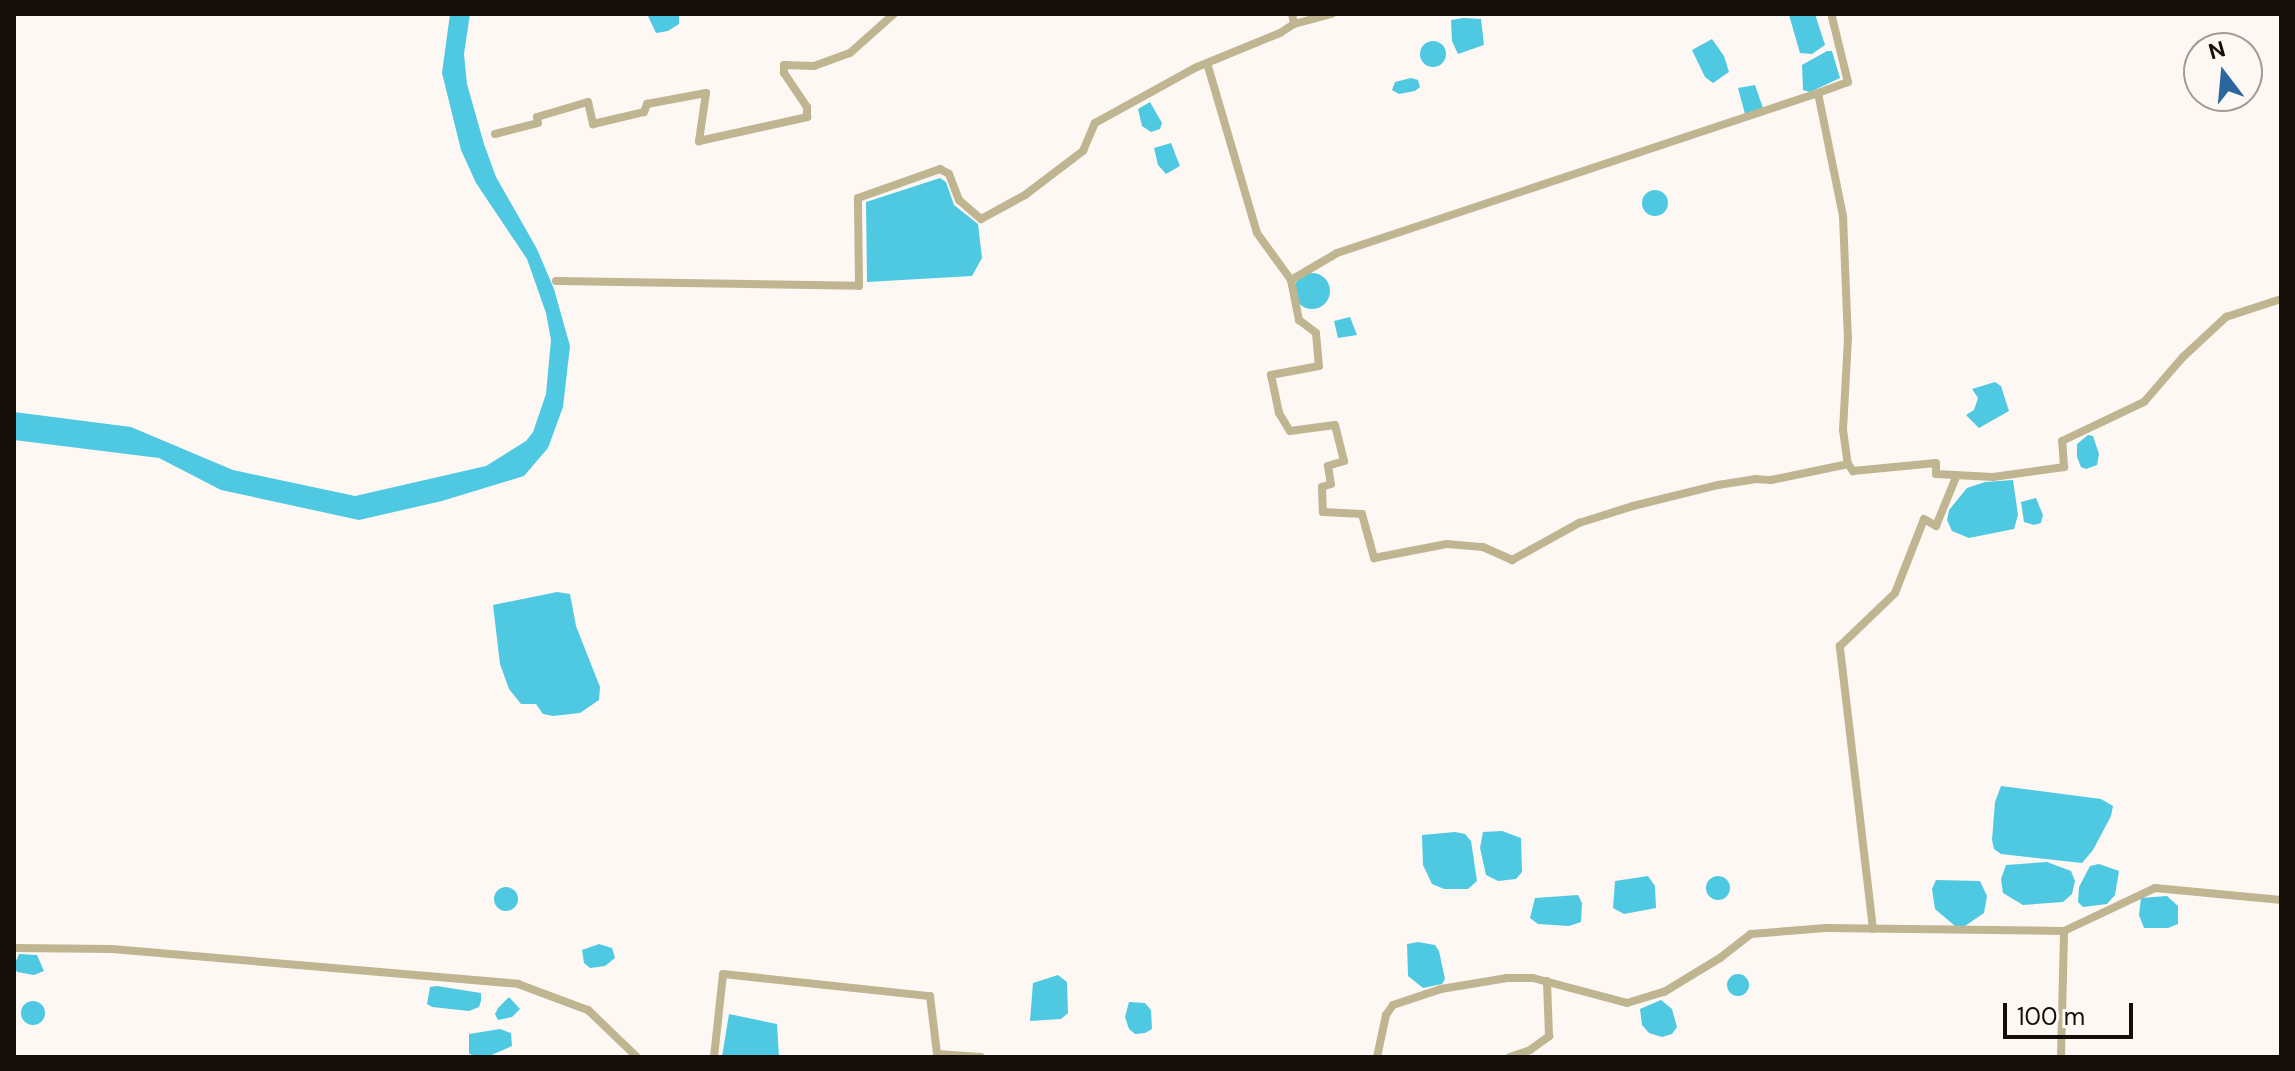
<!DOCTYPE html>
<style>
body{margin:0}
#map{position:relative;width:2295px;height:1071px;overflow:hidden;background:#fef8f5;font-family:"DM Sans",sans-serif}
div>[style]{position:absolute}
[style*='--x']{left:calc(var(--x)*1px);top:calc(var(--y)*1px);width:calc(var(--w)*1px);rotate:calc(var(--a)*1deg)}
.water>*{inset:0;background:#4fc8e1}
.round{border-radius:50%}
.street>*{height:8px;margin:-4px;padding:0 4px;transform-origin:4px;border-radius:4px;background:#bfb591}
span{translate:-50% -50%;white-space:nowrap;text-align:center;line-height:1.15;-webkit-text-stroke:7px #fef8f5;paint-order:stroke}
.frame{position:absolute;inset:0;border:16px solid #150d07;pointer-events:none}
.north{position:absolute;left:2183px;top:32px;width:80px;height:80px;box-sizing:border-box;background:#fef8f5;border:2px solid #a19a96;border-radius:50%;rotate:344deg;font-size:22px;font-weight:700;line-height:32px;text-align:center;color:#150d07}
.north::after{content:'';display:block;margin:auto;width:28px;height:36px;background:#2c669e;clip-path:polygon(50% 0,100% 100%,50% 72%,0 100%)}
.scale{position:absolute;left:2003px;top:1003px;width:130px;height:36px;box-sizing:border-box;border:4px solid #150d07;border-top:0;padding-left:10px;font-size:24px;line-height:28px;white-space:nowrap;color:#150d07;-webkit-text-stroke:6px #fef8f5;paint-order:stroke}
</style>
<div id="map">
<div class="water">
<div style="clip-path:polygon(450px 14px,470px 14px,464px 54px,467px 84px,484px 144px,496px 177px,537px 249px,554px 289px,570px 346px,563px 407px,548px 448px,524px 476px,442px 501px,359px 520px,221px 490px,159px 458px,14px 440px,14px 412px,131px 427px,233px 470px,355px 496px,486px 466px,526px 441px,533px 432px,546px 394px,551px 340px,546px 313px,527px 259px,476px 183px,461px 150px,442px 73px)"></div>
<div style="clip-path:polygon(647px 14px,679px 14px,679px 24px,668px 31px,656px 33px)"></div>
<div style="clip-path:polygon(1815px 14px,1825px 45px,1812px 54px,1800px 53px,1789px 15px)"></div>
<div style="clip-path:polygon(1463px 18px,1481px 19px,1484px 45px,1458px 54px,1452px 41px,1451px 20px)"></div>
<div style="clip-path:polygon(1712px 39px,1724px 56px,1729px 72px,1713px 83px,1705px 77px,1692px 50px)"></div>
<div class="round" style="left:1420px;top:41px;width:26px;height:26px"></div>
<div style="clip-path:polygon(1827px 51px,1832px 51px,1840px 78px,1810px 92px,1803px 90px,1802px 65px)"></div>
<div style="clip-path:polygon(1411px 78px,1418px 80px,1420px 87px,1415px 91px,1399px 94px,1392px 90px,1395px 82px)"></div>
<div style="clip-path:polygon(1755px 85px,1763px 108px,1745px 114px,1738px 88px)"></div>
<div style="clip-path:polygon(1150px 102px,1162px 123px,1160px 129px,1151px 132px,1142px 126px,1138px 109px)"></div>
<div style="clip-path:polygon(1171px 143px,1180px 166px,1166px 174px,1158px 165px,1154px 148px)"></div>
<div style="clip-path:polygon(940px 178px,946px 182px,954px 205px,978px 224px,982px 258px,972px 276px,867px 282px,866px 202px)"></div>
<div class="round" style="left:1642px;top:190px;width:26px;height:26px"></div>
<div class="round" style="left:1294px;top:273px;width:36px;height:36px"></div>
<div style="clip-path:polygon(1350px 317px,1357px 335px,1338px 338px,1334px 321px)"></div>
<div style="clip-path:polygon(1995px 382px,2001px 386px,2009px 411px,1979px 428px,1966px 415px,1974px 410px,1978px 398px,1972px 389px)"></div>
<div style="clip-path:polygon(2088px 435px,2093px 436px,2099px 454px,2097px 465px,2086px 469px,2081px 467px,2077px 457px,2077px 444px)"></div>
<div style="clip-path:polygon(2013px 480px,2018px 515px,2014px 529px,1969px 538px,1952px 531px,1947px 520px,1949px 510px,1967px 488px,1985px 482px)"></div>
<div style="clip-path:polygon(2036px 498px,2043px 515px,2041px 523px,2034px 525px,2024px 522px,2021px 502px)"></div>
<div style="clip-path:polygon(557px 592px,570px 594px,576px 626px,600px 687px,599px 700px,580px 713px,553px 716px,543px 714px,536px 704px,521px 704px,509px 689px,500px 664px,493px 605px)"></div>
<div style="clip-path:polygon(2001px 786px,2101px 799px,2113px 806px,2111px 816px,2093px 850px,2082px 863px,2001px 854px,1994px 849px,1992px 840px,1995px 802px)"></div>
<div style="clip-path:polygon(1502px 831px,1521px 838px,1522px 872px,1516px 879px,1498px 881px,1486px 875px,1480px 848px,1483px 832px)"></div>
<div style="clip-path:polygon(1455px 832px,1465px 834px,1471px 841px,1477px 881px,1468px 889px,1444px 889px,1432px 884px,1423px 865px,1422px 835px)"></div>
<div style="clip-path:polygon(2047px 862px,2071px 871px,2075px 881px,2072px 894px,2063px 902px,2023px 905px,2003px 893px,2001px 879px,2006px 865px)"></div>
<div style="clip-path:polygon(2099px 864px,2119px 871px,2115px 895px,2107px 904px,2083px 907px,2078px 902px,2079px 887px,2090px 866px)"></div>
<div style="clip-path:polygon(1648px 876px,1655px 886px,1656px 908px,1624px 914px,1613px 908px,1615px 881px)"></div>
<div class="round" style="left:1706px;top:876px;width:24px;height:24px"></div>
<div style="clip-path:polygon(1936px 880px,1980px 881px,1987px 896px,1984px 913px,1965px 926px,1955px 926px,1935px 909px,1932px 889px)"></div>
<div class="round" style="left:494px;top:887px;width:24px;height:24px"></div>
<div style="clip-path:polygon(1578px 895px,1582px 903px,1581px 922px,1569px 926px,1538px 924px,1530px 918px,1535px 898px)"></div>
<div style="clip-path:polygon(2167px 896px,2178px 906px,2178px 924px,2168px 928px,2144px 928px,2139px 915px,2141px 898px)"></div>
<div style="clip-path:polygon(1418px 942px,1435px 945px,1439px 951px,1445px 979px,1442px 984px,1423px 988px,1408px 976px,1407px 944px)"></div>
<div style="clip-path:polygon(599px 944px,612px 948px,615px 958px,605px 966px,590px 968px,584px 963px,582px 950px)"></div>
<div style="clip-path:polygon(19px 954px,37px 955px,44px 971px,34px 975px,17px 972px,14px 966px)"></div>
<div class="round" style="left:1727px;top:974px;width:22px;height:22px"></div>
<div style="clip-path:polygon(1058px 975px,1067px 982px,1068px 1013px,1061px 1019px,1030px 1021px,1033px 983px)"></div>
<div style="clip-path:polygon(437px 986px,481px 993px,481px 1001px,479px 1007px,469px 1011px,432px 1007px,427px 1004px,430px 987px)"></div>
<div style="clip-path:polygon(509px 997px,520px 1009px,512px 1017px,498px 1020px,495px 1014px,498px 1008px)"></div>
<div style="clip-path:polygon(1661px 1000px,1672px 1009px,1677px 1027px,1672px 1034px,1662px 1037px,1649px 1033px,1642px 1025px,1640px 1009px)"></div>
<div class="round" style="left:21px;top:1001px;width:24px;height:24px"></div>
<div style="clip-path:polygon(1129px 1002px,1145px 1003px,1151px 1010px,1152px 1029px,1145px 1033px,1135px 1034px,1129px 1029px,1125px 1017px)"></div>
<div style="clip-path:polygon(729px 1014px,777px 1024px,779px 1057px,722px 1057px)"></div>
<div style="clip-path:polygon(500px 1029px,511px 1033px,512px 1046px,487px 1057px,474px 1057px,469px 1053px,469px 1034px)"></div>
</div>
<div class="street">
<div style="--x:1832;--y:17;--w:67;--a:76.2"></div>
<div style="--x:1848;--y:82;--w:32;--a:160"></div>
<div style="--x:1818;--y:93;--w:126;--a:78.5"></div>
<div style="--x:1843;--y:216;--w:122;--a:87.7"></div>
<div style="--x:1848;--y:338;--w:92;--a:93.1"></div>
<div style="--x:1843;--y:430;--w:34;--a:82"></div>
<div style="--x:1848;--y:464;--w:9;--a:54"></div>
<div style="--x:1853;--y:471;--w:83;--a:-5.5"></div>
<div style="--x:1936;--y:463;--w:11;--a:90"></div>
<div style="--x:1936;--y:474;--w:57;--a:3"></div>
<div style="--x:1993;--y:477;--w:72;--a:-8"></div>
<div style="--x:2064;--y:467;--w:26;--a:-94"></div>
<div style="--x:2062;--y:441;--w:91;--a:-25.4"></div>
<div style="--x:2144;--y:402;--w:60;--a:-49.1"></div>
<div style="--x:2183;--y:357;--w:59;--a:-42.9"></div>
<div style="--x:2226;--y:317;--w:58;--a:-18.1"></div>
<div style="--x:1294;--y:24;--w:39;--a:-15"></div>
<div style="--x:1207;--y:63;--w:177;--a:73.6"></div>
<div style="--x:1257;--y:233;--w:58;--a:54.1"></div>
<div style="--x:1291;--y:280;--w:41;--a:78.7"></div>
<div style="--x:1299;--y:320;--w:21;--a:37"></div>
<div style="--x:1316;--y:333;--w:33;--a:85"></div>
<div style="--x:1319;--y:366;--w:49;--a:169.4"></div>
<div style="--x:1271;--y:375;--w:39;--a:78"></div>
<div style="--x:1279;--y:413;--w:21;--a:59"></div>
<div style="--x:1290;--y:431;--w:45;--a:-7.6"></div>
<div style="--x:1335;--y:425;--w:37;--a:76"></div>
<div style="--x:1344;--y:461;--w:17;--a:163"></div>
<div style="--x:1328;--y:466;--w:18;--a:81"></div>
<div style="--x:1331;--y:484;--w:9;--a:162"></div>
<div style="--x:1322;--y:487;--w:25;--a:88"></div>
<div style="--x:1323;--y:512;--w:39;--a:3"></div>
<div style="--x:1362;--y:514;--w:46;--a:74.7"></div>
<div style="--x:1374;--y:558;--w:74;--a:-10.9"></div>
<div style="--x:1447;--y:544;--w:36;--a:5"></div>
<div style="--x:1483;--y:547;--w:32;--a:24"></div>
<div style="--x:1512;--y:560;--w:77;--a:-28.9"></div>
<div style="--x:1579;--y:523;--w:57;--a:-17.5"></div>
<div style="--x:1633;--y:506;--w:88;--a:-13.9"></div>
<div style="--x:1718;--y:485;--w:37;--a:-9"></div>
<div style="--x:1755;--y:479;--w:16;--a:4"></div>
<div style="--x:1771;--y:480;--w:79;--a:-11.7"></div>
<div style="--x:495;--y:134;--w:44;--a:-14.3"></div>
<div style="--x:538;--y:123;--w:6;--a:-99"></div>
<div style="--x:537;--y:117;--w:53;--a:-16.4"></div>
<div style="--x:588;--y:102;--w:23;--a:77"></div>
<div style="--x:593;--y:124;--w:52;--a:-13.2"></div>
<div style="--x:644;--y:112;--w:9;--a:-69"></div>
<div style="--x:647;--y:104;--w:60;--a:-10.6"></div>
<div style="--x:706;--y:93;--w:49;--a:98.3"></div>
<div style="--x:699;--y:141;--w:111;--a:-12.5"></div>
<div style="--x:807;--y:117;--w:10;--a:-90"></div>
<div style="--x:807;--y:107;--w:41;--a:-124.1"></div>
<div style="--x:784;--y:73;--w:8;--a:-90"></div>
<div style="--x:784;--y:65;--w:30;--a:2"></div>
<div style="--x:814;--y:66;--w:38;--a:-20"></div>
<div style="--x:850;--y:53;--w:59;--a:-41.6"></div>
<div style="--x:1291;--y:280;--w:53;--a:-30.4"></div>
<div style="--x:1337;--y:253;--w:507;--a:-18.4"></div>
<div style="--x:556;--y:281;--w:303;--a:0.9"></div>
<div style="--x:859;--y:286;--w:88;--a:-90.7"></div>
<div style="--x:858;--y:198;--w:87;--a:-19.5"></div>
<div style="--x:940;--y:169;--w:10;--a:29"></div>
<div style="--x:949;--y:174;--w:28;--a:69"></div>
<div style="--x:959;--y:200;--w:29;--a:41"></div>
<div style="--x:981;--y:219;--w:50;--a:-28.6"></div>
<div style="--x:1025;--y:195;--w:73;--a:-37.2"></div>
<div style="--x:1083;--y:151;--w:30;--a:-67"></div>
<div style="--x:1095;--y:123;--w:116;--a:-28.8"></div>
<div style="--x:1197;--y:67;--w:90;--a:-22.3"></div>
<div style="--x:1280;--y:33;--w:17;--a:-33"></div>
<div style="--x:1294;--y:24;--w:10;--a:-101"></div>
<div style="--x:1873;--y:929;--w:285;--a:-96.7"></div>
<div style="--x:1840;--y:646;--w:76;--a:-43.9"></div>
<div style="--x:1895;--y:593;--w:79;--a:-68.6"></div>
<div style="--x:1924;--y:519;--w:14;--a:30"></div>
<div style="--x:1936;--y:526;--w:53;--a:-67.8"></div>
<div style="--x:14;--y:948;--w:98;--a:0.6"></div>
<div style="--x:112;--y:949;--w:408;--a:4.9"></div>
<div style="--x:518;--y:984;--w:75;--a:20.4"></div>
<div style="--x:588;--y:1010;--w:68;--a:43.8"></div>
<div style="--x:714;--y:1057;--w:83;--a:-83.8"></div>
<div style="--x:723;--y:974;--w:208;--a:6.1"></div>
<div style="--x:930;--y:996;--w:58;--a:83.1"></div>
<div style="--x:937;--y:1054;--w:44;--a:3.9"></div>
<div style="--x:1377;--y:1057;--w:43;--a:-77.9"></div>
<div style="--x:1386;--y:1015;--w:12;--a:-55"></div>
<div style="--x:1393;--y:1005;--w:51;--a:-18.4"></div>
<div style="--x:1441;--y:989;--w:67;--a:-9.5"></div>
<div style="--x:1507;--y:978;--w:26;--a:0"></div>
<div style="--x:1533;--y:978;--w:97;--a:14.9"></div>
<div style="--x:1627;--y:1003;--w:39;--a:-17"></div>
<div style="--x:1664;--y:992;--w:66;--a:-31.3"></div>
<div style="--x:1720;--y:958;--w:39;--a:-38"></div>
<div style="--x:1751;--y:934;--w:75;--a:-4.6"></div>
<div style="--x:1826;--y:928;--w:238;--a:0.7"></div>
<div style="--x:2064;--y:931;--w:101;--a:-25.3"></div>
<div style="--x:2155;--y:888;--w:127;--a:5.4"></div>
<div style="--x:1510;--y:1057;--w:21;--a:-19"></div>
<div style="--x:1530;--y:1050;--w:24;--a:-36"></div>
<div style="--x:1549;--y:1036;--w:55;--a:-92.1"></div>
<div style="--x:2061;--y:1057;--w:126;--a:-88.6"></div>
</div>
<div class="frame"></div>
<div class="north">N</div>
<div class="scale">100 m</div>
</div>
